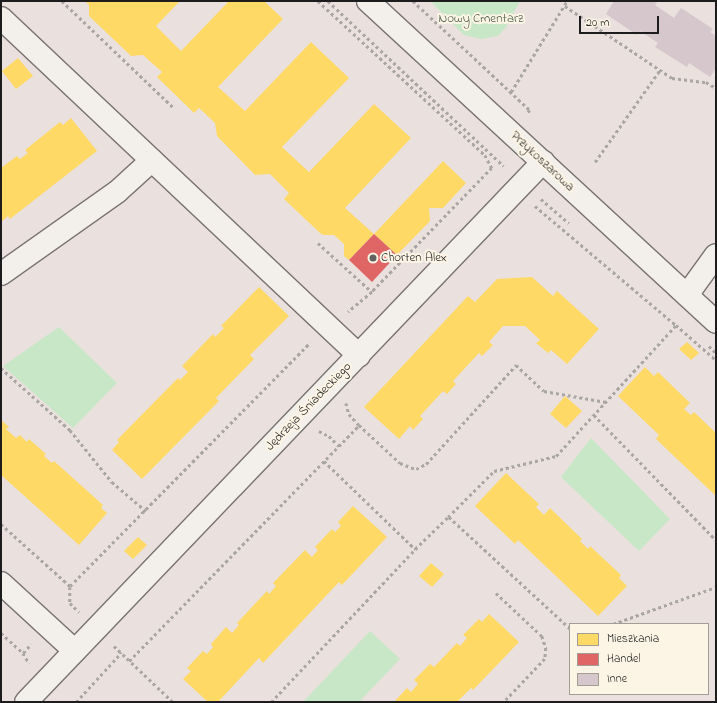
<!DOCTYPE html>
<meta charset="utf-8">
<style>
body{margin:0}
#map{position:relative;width:717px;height:703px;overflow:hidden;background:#eae0de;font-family:"Indie Flower",sans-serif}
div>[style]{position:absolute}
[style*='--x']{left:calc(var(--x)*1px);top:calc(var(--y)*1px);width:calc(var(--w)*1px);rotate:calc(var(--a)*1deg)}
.green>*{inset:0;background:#c8e7c7}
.homes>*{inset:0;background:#ffd966}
.shops>*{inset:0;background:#e06666}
.building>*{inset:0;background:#d5c7cb}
.path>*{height:2.5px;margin-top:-1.25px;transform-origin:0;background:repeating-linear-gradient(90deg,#a9a6a3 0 3px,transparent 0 6px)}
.roads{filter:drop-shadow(1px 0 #797473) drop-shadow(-1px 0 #797473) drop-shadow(0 1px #797473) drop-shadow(0 -1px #797473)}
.minor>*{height:22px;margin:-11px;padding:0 11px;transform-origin:11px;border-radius:11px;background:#f3efea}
.dots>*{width:11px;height:11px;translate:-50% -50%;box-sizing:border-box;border:2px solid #fcf5e5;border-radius:50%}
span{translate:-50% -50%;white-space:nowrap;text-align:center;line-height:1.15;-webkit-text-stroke:4px #fcf5e5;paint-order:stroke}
.park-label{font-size:13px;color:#485b4a}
.street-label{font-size:13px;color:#1c1c1c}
.poi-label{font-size:13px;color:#1c1c1c}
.left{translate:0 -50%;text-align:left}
.frame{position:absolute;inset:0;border:2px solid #1c1c1c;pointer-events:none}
.legend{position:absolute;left:569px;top:623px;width:140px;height:72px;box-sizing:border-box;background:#fcf5e5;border:1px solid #a29e95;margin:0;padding:5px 7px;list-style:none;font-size:12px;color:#1c1c1c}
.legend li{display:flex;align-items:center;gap:8px;height:20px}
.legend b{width:20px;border:1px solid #a29e95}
.scale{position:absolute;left:579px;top:16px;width:80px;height:18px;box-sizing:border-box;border:2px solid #1c1c1c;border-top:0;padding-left:5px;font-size:12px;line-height:14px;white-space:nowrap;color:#1c1c1c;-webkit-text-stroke:3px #fcf5e5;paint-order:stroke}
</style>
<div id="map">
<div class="green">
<div style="clip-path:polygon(430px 1px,520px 1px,506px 27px,498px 36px,481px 39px,464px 35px)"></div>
<div style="clip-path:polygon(59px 327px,117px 383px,73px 428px,3px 366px)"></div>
<div style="clip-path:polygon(591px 438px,670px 519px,639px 551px,561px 477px)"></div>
<div style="clip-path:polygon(370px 631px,400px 659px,359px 702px,303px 702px)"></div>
</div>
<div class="homes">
<div style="clip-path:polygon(85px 1px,180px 1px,156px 26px,181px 51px,229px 1px,264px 1px,283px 19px,218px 87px,245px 111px,311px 42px,349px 78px,282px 147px,309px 172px,374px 104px,411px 138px,345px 208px,374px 234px,443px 161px,466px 183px,443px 208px,429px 208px,430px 221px,397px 255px,374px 234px,349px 260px,344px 256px,344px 244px,334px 235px,323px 235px,320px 233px,284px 199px,289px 193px,270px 174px,255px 175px,217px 136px,215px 123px,199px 108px,194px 113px,157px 77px,162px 72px,143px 55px,131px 56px,129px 54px,89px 16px,89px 5px)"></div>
<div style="clip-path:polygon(18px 58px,33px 76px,16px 89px,2px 71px)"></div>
<div style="clip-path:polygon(71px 118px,97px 151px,10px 219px,8px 216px,1px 222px,1px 168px,17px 156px,20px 159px,28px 153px,25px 150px,60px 122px,63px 125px)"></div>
<div style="clip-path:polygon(532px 277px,553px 296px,557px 291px,599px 329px,567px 364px,551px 350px,548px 353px,536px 343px,540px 340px,525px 326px,503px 326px,489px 342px,493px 345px,482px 356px,479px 353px,453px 381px,456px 384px,447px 394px,443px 391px,420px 416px,423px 419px,413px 430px,410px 426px,399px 439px,364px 407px,468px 296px,475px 302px,497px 279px)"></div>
<div style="clip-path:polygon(259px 287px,289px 316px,250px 355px,254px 359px,216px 398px,219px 401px,142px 479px,112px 450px,119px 442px,117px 440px,178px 378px,180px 380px,188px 372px,182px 366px,213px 334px,215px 337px,224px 328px,221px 326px)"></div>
<div style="clip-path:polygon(687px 342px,699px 353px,691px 360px,679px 349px)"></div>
<div style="clip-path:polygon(645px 367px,654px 376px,658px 372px,690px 403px,684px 409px,691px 415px,694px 412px,716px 433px,716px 496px,656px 439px,659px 435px,618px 396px)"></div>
<div style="clip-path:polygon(565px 396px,582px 411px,566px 428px,550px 414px)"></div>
<div style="clip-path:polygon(1px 420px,9px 427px,6px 429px,16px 438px,20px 435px,27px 442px,29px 439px,46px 454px,44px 456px,52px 463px,54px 461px,103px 505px,101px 508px,107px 513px,79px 545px,1px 475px)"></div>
<div style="clip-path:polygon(506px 473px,539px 504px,536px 507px,544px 515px,550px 508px,582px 539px,580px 541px,588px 549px,590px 546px,621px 575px,619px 578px,627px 586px,598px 616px,518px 540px,515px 544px,475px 506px)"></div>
<div style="clip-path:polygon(353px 506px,387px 537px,342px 585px,339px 582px,263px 663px,259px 658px,218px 702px,208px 702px,183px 679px,191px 671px,187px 668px,203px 651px,207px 654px,213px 647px,211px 644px,226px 627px,232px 633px,239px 625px,237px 623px,267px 591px,269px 594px,276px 586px,273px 583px,305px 550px,312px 557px,318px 550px,315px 547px,332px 529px,335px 532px,341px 526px,338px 522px)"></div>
<div style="clip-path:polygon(138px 537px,147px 545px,133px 559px,124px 551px)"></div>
<div style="clip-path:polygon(431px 563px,444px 574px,432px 587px,419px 576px)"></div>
<div style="clip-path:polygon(489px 614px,519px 642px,473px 690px,471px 688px,457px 702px,394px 702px,407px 688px,411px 692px,418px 684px,414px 680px,430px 664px,434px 667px,457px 643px,460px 646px,467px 638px,463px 635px,479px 619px,482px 622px)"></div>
</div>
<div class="shops">
<div style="clip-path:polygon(374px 234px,397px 255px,372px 282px,349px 260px)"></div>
</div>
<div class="building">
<div style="clip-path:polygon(614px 1px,654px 1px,657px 3px,655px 5px,674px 18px,681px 8px,713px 29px,710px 32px,716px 36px,716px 68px,710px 77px,689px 63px,687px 67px,655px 47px,658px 43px,640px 31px,637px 35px,606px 14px)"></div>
</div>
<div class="path">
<div style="--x:62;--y:1;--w:153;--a:43.7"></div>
<div style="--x:318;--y:1;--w:227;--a:42.7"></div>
<div style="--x:485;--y:155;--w:15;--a:62"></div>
<div style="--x:492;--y:168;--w:173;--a:134.1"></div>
<div style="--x:372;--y:292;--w:31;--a:140"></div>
<div style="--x:328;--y:1;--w:241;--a:43.2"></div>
<div style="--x:413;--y:1;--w:160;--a:43"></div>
<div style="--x:530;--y:110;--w:5;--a:127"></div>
<div style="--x:565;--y:6;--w:129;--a:33.9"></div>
<div style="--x:672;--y:78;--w:34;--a:7"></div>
<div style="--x:706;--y:82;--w:12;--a:31"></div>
<div style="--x:511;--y:92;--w:107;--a:-58.4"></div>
<div style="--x:595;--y:162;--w:113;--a:-54.8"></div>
<div style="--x:541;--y:199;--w:37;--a:41"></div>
<div style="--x:535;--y:206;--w:185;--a:40.2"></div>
<div style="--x:676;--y:325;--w:53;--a:41.2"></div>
<div style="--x:318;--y:243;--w:73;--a:42.2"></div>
<div style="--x:709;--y:346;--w:10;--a:45"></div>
<div style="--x:1;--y:368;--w:93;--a:41.9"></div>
<div style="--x:70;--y:430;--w:67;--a:51.1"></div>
<div style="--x:112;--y:482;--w:45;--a:40.5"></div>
<div style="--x:346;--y:403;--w:11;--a:75"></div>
<div style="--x:349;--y:414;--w:15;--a:48"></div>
<div style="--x:359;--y:425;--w:56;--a:42.8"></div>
<div style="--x:400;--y:463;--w:17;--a:21"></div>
<div style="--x:416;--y:469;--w:11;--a:-27"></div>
<div style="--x:426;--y:464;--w:134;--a:-47.7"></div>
<div style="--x:516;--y:365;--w:38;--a:43"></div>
<div style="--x:544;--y:391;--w:63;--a:10.1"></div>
<div style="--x:594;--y:415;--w:175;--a:45.7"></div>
<div style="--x:319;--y:431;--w:11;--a:27"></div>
<div style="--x:329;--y:436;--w:14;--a:45"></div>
<div style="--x:324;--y:461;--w:127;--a:44"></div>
<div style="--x:415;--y:549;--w:46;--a:-44.1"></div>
<div style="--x:1;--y:524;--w:93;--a:41.9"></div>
<div style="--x:70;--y:586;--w:342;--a:-45.4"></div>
<div style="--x:70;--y:587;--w:16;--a:90"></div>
<div style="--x:70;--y:603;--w:13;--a:45"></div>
<div style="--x:496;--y:593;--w:63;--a:43.1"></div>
<div style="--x:542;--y:636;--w:13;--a:72"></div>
<div style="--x:546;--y:648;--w:11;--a:95"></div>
<div style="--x:545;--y:659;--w:59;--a:133.6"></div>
<div style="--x:613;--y:624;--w:109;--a:-19.8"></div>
<div style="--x:570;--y:629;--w:166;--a:-137.4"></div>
<div style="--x:448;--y:517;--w:65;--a:-45"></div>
<div style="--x:494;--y:471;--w:64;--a:-13.6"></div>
<div style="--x:556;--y:456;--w:178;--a:-47.5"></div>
<div style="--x:1;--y:633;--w:30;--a:42"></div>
<div style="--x:23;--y:653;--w:12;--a:59"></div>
<div style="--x:114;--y:646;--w:81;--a:43.5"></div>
<div style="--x:23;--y:653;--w:12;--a:-48"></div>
<div style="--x:129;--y:661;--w:330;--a:-45.7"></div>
<div style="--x:76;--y:702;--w:67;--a:-47.4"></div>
<div style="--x:271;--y:702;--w:213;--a:-46.7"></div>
</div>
<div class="roads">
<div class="minor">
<div style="--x:368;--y:1;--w:473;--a:42.7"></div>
<div style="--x:1;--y:18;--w:492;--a:43.3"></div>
<div style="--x:1;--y:274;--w:142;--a:-35.3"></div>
<div style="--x:117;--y:192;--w:47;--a:-42.4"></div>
<div style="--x:687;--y:295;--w:49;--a:-54.1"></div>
<div style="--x:1;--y:583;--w:100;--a:42.6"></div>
<div style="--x:26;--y:702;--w:748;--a:-46.25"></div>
</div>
</div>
<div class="dots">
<div style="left:373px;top:258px;background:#646160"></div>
</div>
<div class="park-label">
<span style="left:481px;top:19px">Nowy Cmentarz</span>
</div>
<div class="street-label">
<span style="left:542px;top:162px;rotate:43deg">Przykoszarowa</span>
<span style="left:309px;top:407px;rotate:-46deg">Jędrzeja Śniadeckiego</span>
</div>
<div class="poi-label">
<span class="left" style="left:381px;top:258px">Chorten Alex</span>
</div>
<div class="frame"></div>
<ul class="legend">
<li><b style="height:11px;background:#ffd966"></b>Mieszkania</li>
<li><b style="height:11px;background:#e06666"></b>Handel</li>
<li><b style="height:11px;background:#d5c7cb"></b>Inne</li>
</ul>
<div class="scale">20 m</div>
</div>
